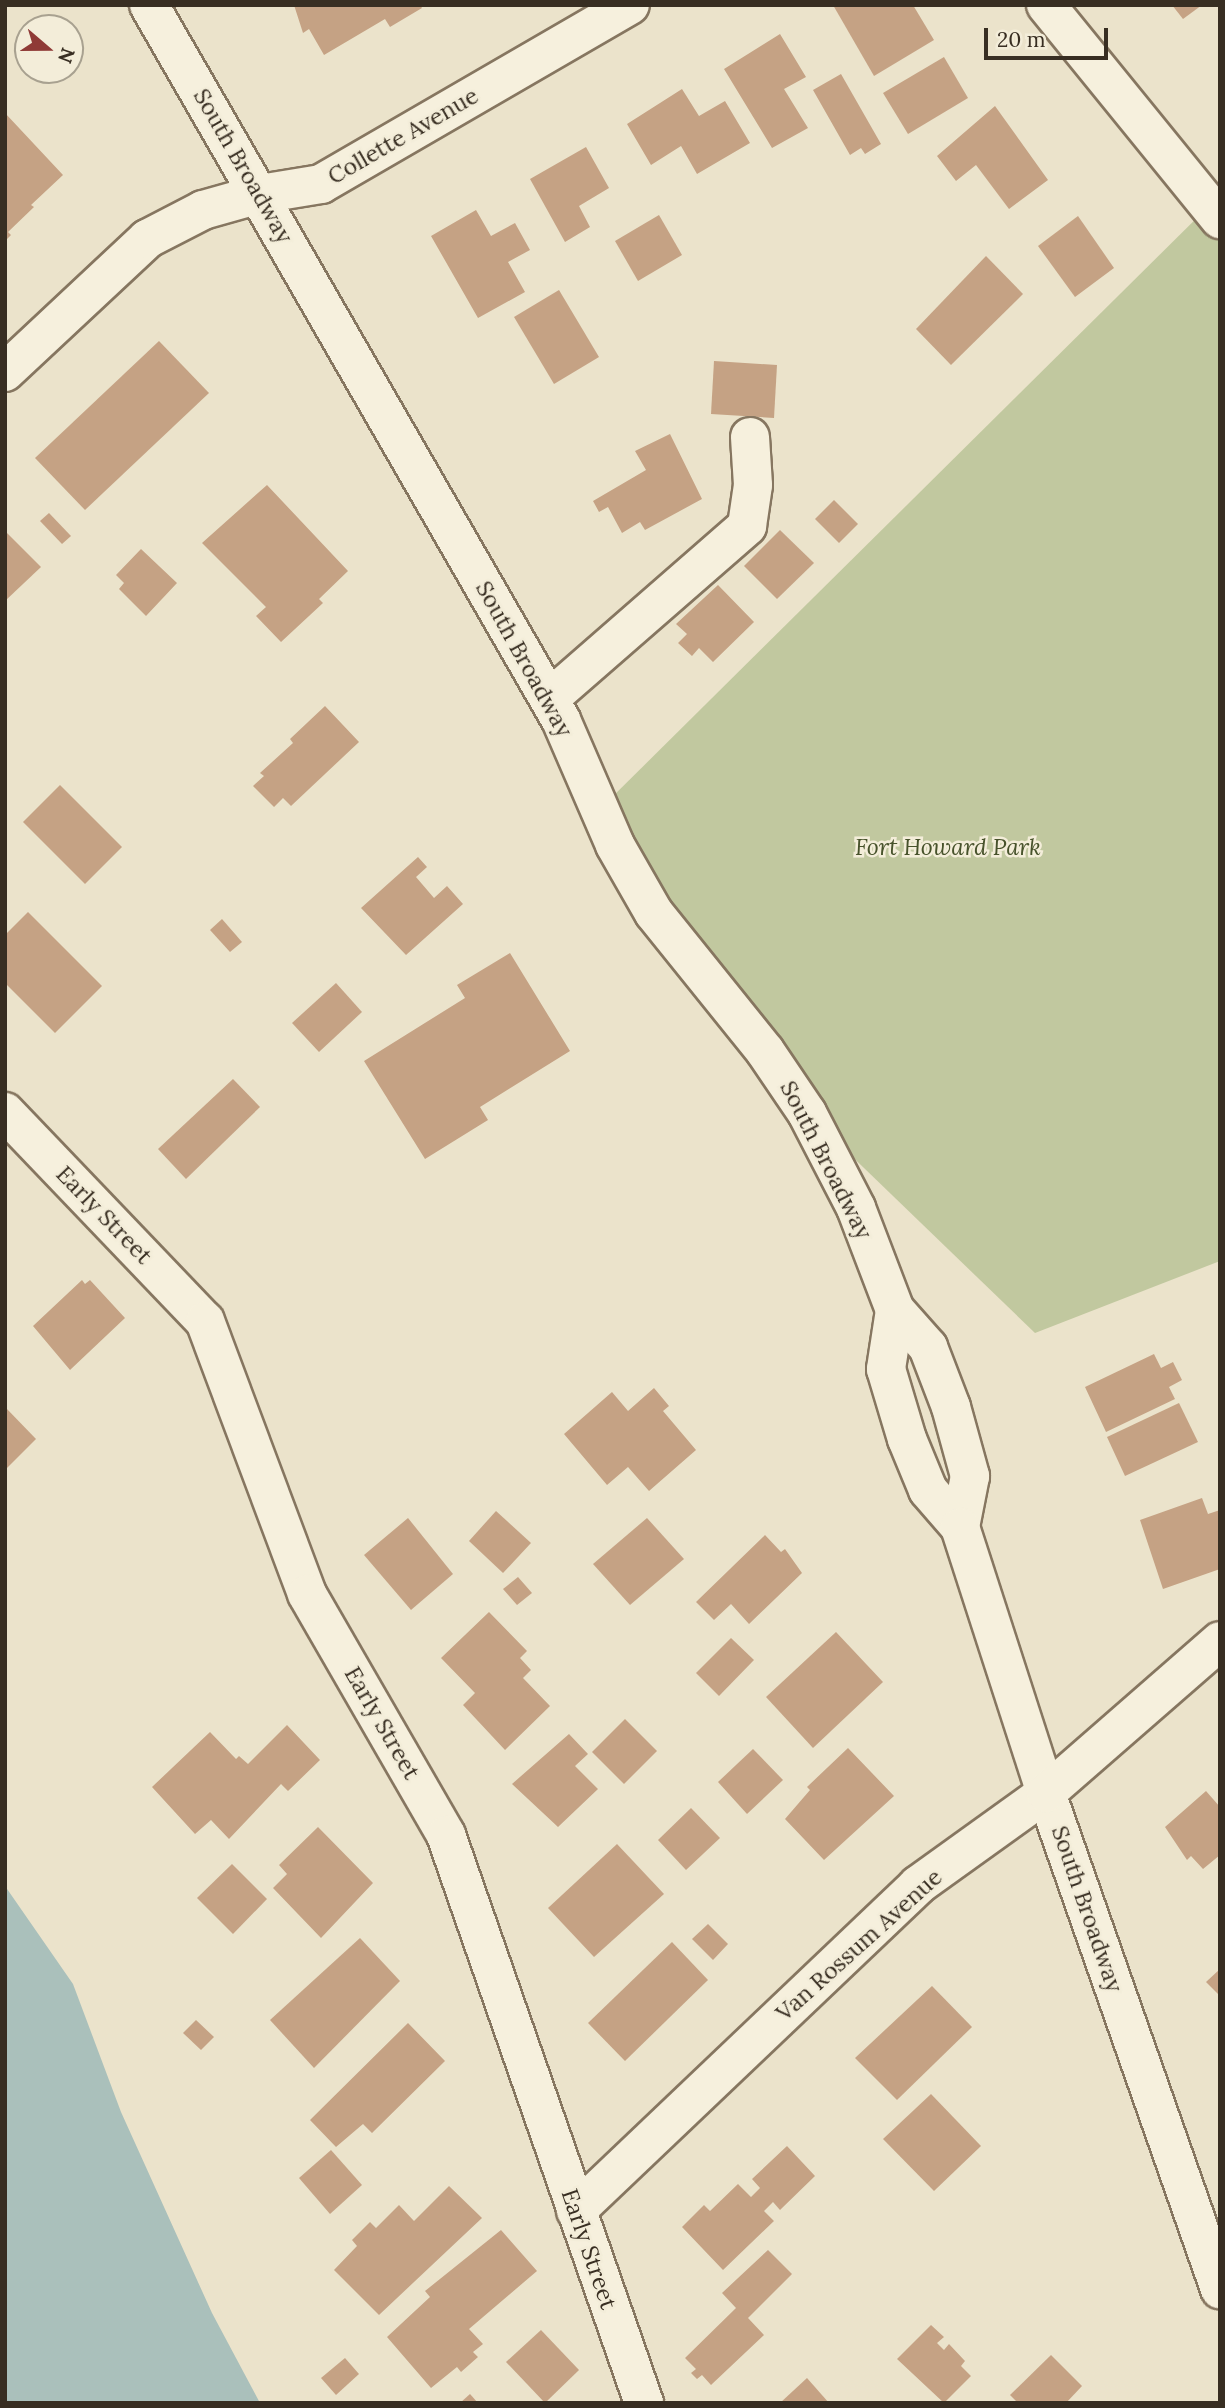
<!DOCTYPE html>
<style>
body{margin:0}
#map{position:relative;width:1225px;height:2408px;overflow:hidden;background:#ebe3cb;font-family:Lora,serif}
div>[style]{position:absolute}
[style*='--x']{left:calc(var(--x)*1px);top:calc(var(--y)*1px);width:calc(var(--w)*1px);rotate:calc(var(--a)*1deg)}
.green>*{inset:0;background:#c1c89f}
.water>*{inset:0;background:#aac0bb}
.building>*{inset:0;background:#c5a284}
.roads{filter:drop-shadow(2px 0 #867660) drop-shadow(-2px 0 #867660) drop-shadow(0 2px #867660) drop-shadow(0 -2px #867660)}
.minor>*{height:38px;margin:-19px;padding:0 19px;transform-origin:19px;border-radius:19px;background:#f6f0dd}
span{translate:-50% -50%;white-space:nowrap;text-align:center;line-height:1.15;-webkit-text-stroke:5px #f3edd9;paint-order:stroke}
.street-label{font-size:23px;color:#382e22}
.park-label{font-size:23px;color:#47522b;font-style:italic}
.frame{position:absolute;inset:0;border:7px solid #382e22;pointer-events:none}
.north{position:absolute;left:14px;top:14px;width:70px;height:70px;box-sizing:border-box;background:#f3edd9;border:2px solid #a8a190;border-radius:50%;rotate:110deg;font-size:19px;font-weight:700;line-height:28px;text-align:center;color:#382e22}
.north::after{content:'';display:block;margin:auto;width:24px;height:32px;background:#8f3a36;clip-path:polygon(50% 0,100% 100%,50% 72%,0 100%)}
.scale{position:absolute;left:984px;top:28px;width:124px;height:32px;box-sizing:border-box;border:4px solid #382e22;border-top:0;padding-left:9px;font-size:21px;line-height:24px;white-space:nowrap;color:#382e22;-webkit-text-stroke:5px #f3edd9;paint-order:stroke}
</style>
<div id="map">
<div class="green">
<div style="clip-path:polygon(1220px 195px,1220px 1261px,1035px 1333px,807px 1113px,599px 810px)"></div>
</div>
<div class="water">
<div style="clip-path:polygon(5px 1886px,73px 1984px,121px 2112px,212px 2313px,260px 2403px,5px 2403px)"></div>
</div>
<div class="building">
<div style="clip-path:polygon(294px 5px,420px 5px,422px 8px,390px 27px,385px 19px,324px 55px,309px 29px,303px 33px)"></div>
<div style="clip-path:polygon(833px 5px,913px 5px,934px 40px,874px 76px)"></div>
<div style="clip-path:polygon(1172px 5px,1202px 5px,1183px 19px)"></div>
<div style="clip-path:polygon(780px 34px,806px 77px,784px 89px,808px 128px,772px 148px,724px 69px)"></div>
<div style="clip-path:polygon(944px 57px,968px 98px,908px 134px,883px 93px)"></div>
<div style="clip-path:polygon(841px 74px,881px 144px,865px 154px,861px 148px,850px 155px,813px 90px)"></div>
<div style="clip-path:polygon(682px 89px,699px 116px,725px 101px,750px 143px,697px 174px,681px 146px,651px 165px,627px 124px)"></div>
<div style="clip-path:polygon(995px 106px,1048px 180px,1009px 209px,976px 165px,956px 181px,937px 156px)"></div>
<div style="clip-path:polygon(5px 113px,63px 175px,31px 205px,34px 207px,8px 232px,11px 235px,5px 241px)"></div>
<div style="clip-path:polygon(586px 147px,609px 188px,579px 206px,590px 227px,565px 242px,530px 179px)"></div>
<div style="clip-path:polygon(476px 210px,491px 236px,515px 223px,530px 250px,508px 262px,525px 292px,478px 318px,431px 236px)"></div>
<div style="clip-path:polygon(659px 215px,682px 255px,638px 281px,615px 241px)"></div>
<div style="clip-path:polygon(1078px 216px,1114px 268px,1075px 297px,1038px 246px)"></div>
<div style="clip-path:polygon(986px 256px,1023px 294px,951px 365px,916px 329px)"></div>
<div style="clip-path:polygon(559px 290px,599px 357px,554px 384px,514px 317px)"></div>
<div style="clip-path:polygon(159px 341px,209px 393px,85px 510px,35px 458px)"></div>
<div style="clip-path:polygon(714px 361px,777px 365px,774px 418px,711px 414px)"></div>
<div style="clip-path:polygon(670px 434px,702px 499px,645px 530px,640px 522px,622px 533px,608px 507px,599px 512px,593px 501px,646px 470px,635px 451px)"></div>
<div style="clip-path:polygon(267px 485px,348px 571px,319px 599px,323px 603px,281px 642px,256px 616px,266px 607px,202px 543px)"></div>
<div style="clip-path:polygon(834px 500px,858px 524px,839px 543px,815px 519px)"></div>
<div style="clip-path:polygon(49px 513px,71px 536px,62px 544px,40px 521px)"></div>
<div style="clip-path:polygon(780px 530px,814px 563px,777px 599px,744px 566px)"></div>
<div style="clip-path:polygon(5px 531px,41px 567px,5px 601px)"></div>
<div style="clip-path:polygon(141px 549px,177px 583px,146px 616px,119px 589px,124px 583px,116px 575px)"></div>
<div style="clip-path:polygon(718px 585px,754px 622px,713px 662px,699px 648px,692px 656px,678px 643px,687px 634px,676px 624px)"></div>
<div style="clip-path:polygon(325px 706px,359px 742px,291px 806px,283px 798px,274px 807px,253px 786px,264px 776px,260px 773px,293px 743px,290px 739px)"></div>
<div style="clip-path:polygon(60px 785px,122px 847px,85px 884px,23px 822px)"></div>
<div style="clip-path:polygon(418px 857px,427px 867px,416px 877px,434px 898px,447px 886px,463px 904px,406px 955px,361px 908px)"></div>
<div style="clip-path:polygon(28px 912px,102px 986px,55px 1033px,5px 983px,5px 935px)"></div>
<div style="clip-path:polygon(222px 919px,242px 942px,230px 952px,210px 930px)"></div>
<div style="clip-path:polygon(510px 953px,570px 1051px,480px 1107px,488px 1120px,425px 1159px,364px 1061px,465px 998px,457px 985px)"></div>
<div style="clip-path:polygon(336px 983px,362px 1012px,319px 1052px,292px 1023px)"></div>
<div style="clip-path:polygon(233px 1079px,260px 1107px,186px 1179px,158px 1149px)"></div>
<div style="clip-path:polygon(82px 1280px,85px 1284px,90px 1280px,125px 1318px,70px 1370px,33px 1326px)"></div>
<div style="clip-path:polygon(1154px 1354px,1161px 1368px,1173px 1362px,1182px 1380px,1169px 1387px,1175px 1399px,1106px 1432px,1085px 1387px)"></div>
<div style="clip-path:polygon(654px 1388px,669px 1406px,663px 1411px,696px 1450px,649px 1491px,628px 1467px,607px 1485px,564px 1434px,612px 1392px,628px 1411px)"></div>
<div style="clip-path:polygon(1179px 1403px,1198px 1442px,1125px 1476px,1107px 1437px)"></div>
<div style="clip-path:polygon(5px 1407px,36px 1439px,5px 1470px)"></div>
<div style="clip-path:polygon(1202px 1498px,1208px 1514px,1220px 1510px,1220px 1569px,1163px 1589px,1140px 1520px)"></div>
<div style="clip-path:polygon(496px 1511px,531px 1543px,503px 1573px,469px 1541px)"></div>
<div style="clip-path:polygon(408px 1518px,453px 1574px,411px 1610px,364px 1555px)"></div>
<div style="clip-path:polygon(647px 1518px,684px 1559px,630px 1605px,593px 1564px)"></div>
<div style="clip-path:polygon(765px 1535px,781px 1552px,785px 1549px,802px 1573px,749px 1624px,731px 1604px,714px 1620px,696px 1602px)"></div>
<div style="clip-path:polygon(518px 1577px,532px 1593px,517px 1605px,503px 1589px)"></div>
<div style="clip-path:polygon(489px 1612px,527px 1651px,520px 1658px,531px 1670px,523px 1678px,550px 1706px,505px 1750px,463px 1705px,475px 1693px,441px 1658px)"></div>
<div style="clip-path:polygon(836px 1632px,883px 1682px,813px 1748px,766px 1697px)"></div>
<div style="clip-path:polygon(731px 1638px,754px 1660px,719px 1696px,696px 1673px)"></div>
<div style="clip-path:polygon(625px 1719px,657px 1751px,624px 1784px,592px 1752px)"></div>
<div style="clip-path:polygon(287px 1725px,320px 1760px,288px 1791px,281px 1784px,229px 1839px,211px 1820px,195px 1834px,152px 1787px,210px 1732px,236px 1759px,239px 1756px,248px 1764px)"></div>
<div style="clip-path:polygon(569px 1734px,588px 1754px,575px 1766px,598px 1789px,558px 1827px,512px 1784px)"></div>
<div style="clip-path:polygon(848px 1748px,894px 1796px,824px 1860px,785px 1819px,810px 1790px,807px 1787px)"></div>
<div style="clip-path:polygon(753px 1749px,783px 1780px,747px 1814px,718px 1782px)"></div>
<div style="clip-path:polygon(1206px 1791px,1220px 1807px,1220px 1855px,1203px 1869px,1191px 1856px,1187px 1860px,1165px 1827px)"></div>
<div style="clip-path:polygon(691px 1808px,720px 1838px,686px 1870px,658px 1840px)"></div>
<div style="clip-path:polygon(318px 1827px,373px 1883px,321px 1938px,273px 1888px,287px 1874px,279px 1865px)"></div>
<div style="clip-path:polygon(617px 1844px,664px 1894px,594px 1957px,548px 1908px)"></div>
<div style="clip-path:polygon(232px 1864px,267px 1899px,233px 1934px,197px 1898px)"></div>
<div style="clip-path:polygon(708px 1924px,728px 1944px,713px 1960px,692px 1939px)"></div>
<div style="clip-path:polygon(360px 1938px,400px 1981px,314px 2068px,270px 2020px)"></div>
<div style="clip-path:polygon(672px 1942px,708px 1980px,625px 2061px,588px 2023px)"></div>
<div style="clip-path:polygon(1220px 1969px,1220px 1996px,1206px 1982px)"></div>
<div style="clip-path:polygon(932px 1986px,972px 2027px,897px 2100px,855px 2058px)"></div>
<div style="clip-path:polygon(196px 2020px,214px 2037px,201px 2050px,183px 2033px)"></div>
<div style="clip-path:polygon(408px 2023px,445px 2061px,372px 2133px,363px 2124px,336px 2147px,310px 2120px)"></div>
<div style="clip-path:polygon(931px 2094px,981px 2146px,934px 2191px,883px 2139px)"></div>
<div style="clip-path:polygon(787px 2146px,815px 2176px,780px 2210px,773px 2202px,764px 2211px,774px 2221px,723px 2270px,682px 2227px,704px 2205px,710px 2211px,738px 2184px,751px 2197px,760px 2188px,752px 2179px)"></div>
<div style="clip-path:polygon(331px 2150px,362px 2185px,330px 2214px,299px 2178px)"></div>
<div style="clip-path:polygon(449px 2186px,482px 2218px,379px 2315px,334px 2270px,357px 2246px,352px 2240px,370px 2222px,376px 2228px,399px 2205px,414px 2221px)"></div>
<div style="clip-path:polygon(501px 2230px,537px 2271px,469px 2329px,483px 2344px,473px 2352px,478px 2357px,461px 2372px,457px 2367px,431px 2388px,387px 2337px,430px 2297px,425px 2291px)"></div>
<div style="clip-path:polygon(768px 2250px,792px 2274px,748px 2318px,764px 2335px,711px 2385px,702px 2375px,697px 2379px,691px 2373px,696px 2369px,685px 2358px,736px 2308px,722px 2293px)"></div>
<div style="clip-path:polygon(931px 2325px,944px 2337px,937px 2343px,944px 2350px,949px 2344px,965px 2361px,961px 2366px,971px 2376px,944px 2403px,897px 2359px)"></div>
<div style="clip-path:polygon(541px 2330px,579px 2370px,545px 2403px,506px 2362px)"></div>
<div style="clip-path:polygon(1051px 2355px,1082px 2386px,1066px 2403px,1018px 2403px,1010px 2395px)"></div>
<div style="clip-path:polygon(345px 2358px,359px 2374px,336px 2395px,321px 2378px)"></div>
<div style="clip-path:polygon(807px 2378px,829px 2403px,780px 2403px)"></div>
<div style="clip-path:polygon(470px 2394px,478px 2403px,460px 2403px)"></div>
</div>
<div class="roads">
<div class="minor">
<div style="--x:149;--y:5;--w:825;--a:60.05"></div>
<div style="--x:561;--y:720;--w:136;--a:66.6"></div>
<div style="--x:615;--y:845;--w:78;--a:60.2"></div>
<div style="--x:654;--y:913;--w:177;--a:51.2"></div>
<div style="--x:765;--y:1051;--w:75;--a:55.9"></div>
<div style="--x:807;--y:1113;--w:107;--a:62.7"></div>
<div style="--x:856;--y:1208;--w:109;--a:69.1"></div>
<div style="--x:895;--y:1310;--w:50;--a:48.3"></div>
<div style="--x:928;--y:1347;--w:64;--a:69"></div>
<div style="--x:951;--y:1407;--w:72;--a:74.6"></div>
<div style="--x:970;--y:1476;--w:52;--a:101.1"></div>
<div style="--x:1046;--y:5;--w:276;--a:50.9"></div>
<div style="--x:5;--y:372;--w:195;--a:-43.1"></div>
<div style="--x:147;--y:239;--w:63;--a:-27.4"></div>
<div style="--x:203;--y:210;--w:59;--a:-15.7"></div>
<div style="--x:260;--y:194;--w:62;--a:-9.3"></div>
<div style="--x:321;--y:184;--w:357;--a:-30.1"></div>
<div style="--x:549;--y:699;--w:263;--a:-41.1"></div>
<div style="--x:747;--y:526;--w:41;--a:-81.7"></div>
<div style="--x:753;--y:485;--w:48;--a:-93.6"></div>
<div style="--x:5;--y:1112;--w:289;--a:46.3"></div>
<div style="--x:205;--y:1321;--w:291;--a:69.5"></div>
<div style="--x:307;--y:1594;--w:278;--a:60"></div>
<div style="--x:446;--y:1835;--w:602;--a:70.78"></div>
<div style="--x:895;--y:1310;--w:60;--a:98.7"></div>
<div style="--x:886;--y:1369;--w:73;--a:73.3"></div>
<div style="--x:907;--y:1439;--w:55;--a:67.6"></div>
<div style="--x:928;--y:1490;--w:49;--a:49.1"></div>
<div style="--x:960;--y:1527;--w:280;--a:72.1"></div>
<div style="--x:1046;--y:1793;--w:526;--a:70.67"></div>
<div style="--x:576;--y:2211;--w:472;--a:-43.6"></div>
<div style="--x:918;--y:1885;--w:158;--a:-35.7"></div>
<div style="--x:1046;--y:1793;--w:231;--a:-41.1"></div>
</div>
</div>
<div class="street-label">
<span style="left:403px;top:136px;rotate:-30deg">Collette Avenue</span>
<span style="left:243px;top:166px;rotate:60deg">South Broadway</span>
<span style="left:524px;top:659px;rotate:61deg">South Broadway</span>
<span style="left:826px;top:1160px;rotate:63deg">South Broadway</span>
<span style="left:104px;top:1215px;rotate:46deg">Early Street</span>
<span style="left:382px;top:1723px;rotate:60deg">Early Street</span>
<span style="left:1087px;top:1909px;rotate:71deg">South Broadway</span>
<span style="left:859px;top:1945px;rotate:-42deg">Van Rossum Avenue</span>
<span style="left:589px;top:2249px;rotate:71deg">Early Street</span>
</div>
<div class="park-label">
<span style="left:948px;top:847px">Fort Howard Park</span>
</div>
<div class="frame"></div>
<div class="north">N</div>
<div class="scale">20 m</div>
</div>
